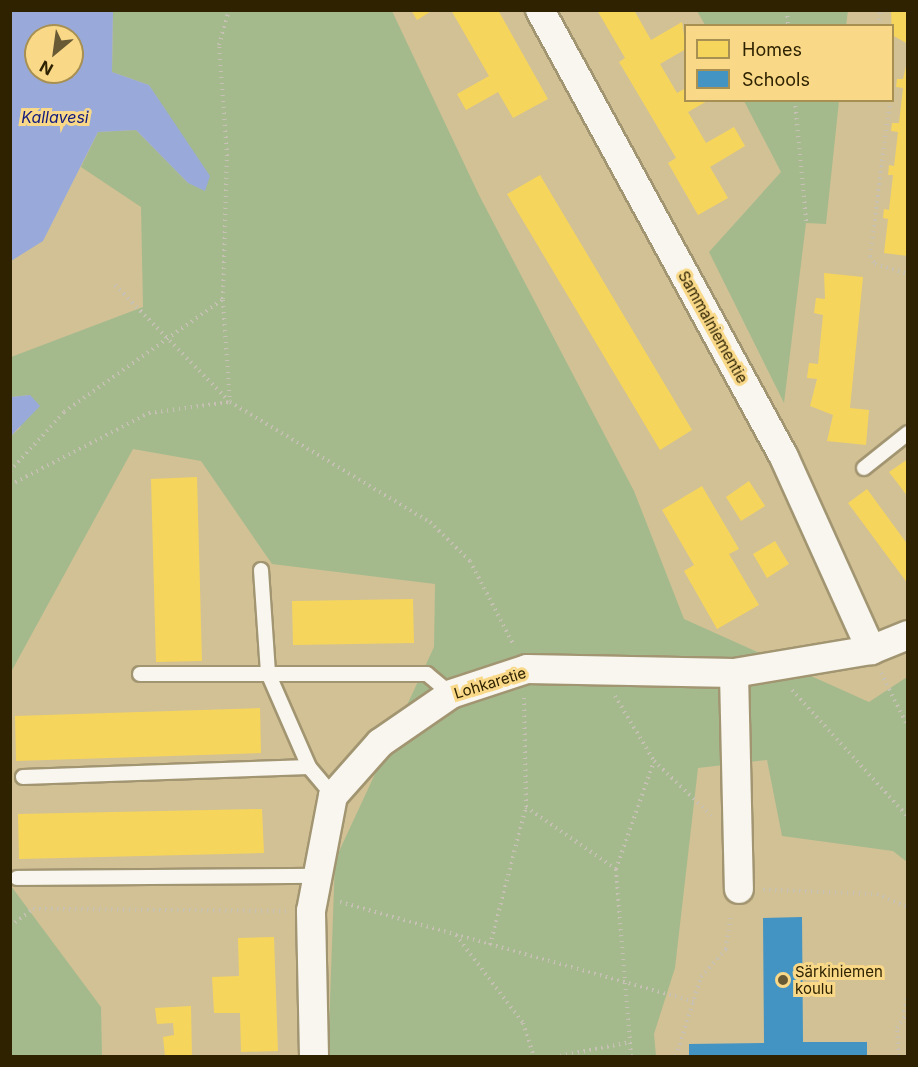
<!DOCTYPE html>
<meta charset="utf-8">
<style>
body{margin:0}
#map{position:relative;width:918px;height:1067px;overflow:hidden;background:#d2c195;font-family:Inter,sans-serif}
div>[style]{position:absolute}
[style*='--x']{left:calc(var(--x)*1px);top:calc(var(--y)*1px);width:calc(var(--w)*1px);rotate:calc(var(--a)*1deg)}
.green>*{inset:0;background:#a4ba8d}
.water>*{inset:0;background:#99aada}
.homes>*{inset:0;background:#f6d55c}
.schools>*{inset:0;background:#4393c3}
.path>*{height:4px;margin-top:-2px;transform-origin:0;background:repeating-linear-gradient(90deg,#c6c1b4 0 1.5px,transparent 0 6px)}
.roads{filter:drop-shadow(2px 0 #a29571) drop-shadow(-2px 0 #a29571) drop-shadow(0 2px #a29571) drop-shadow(0 -2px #a29571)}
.lane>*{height:14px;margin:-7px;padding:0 7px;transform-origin:7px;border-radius:7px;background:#f8f6ef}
.street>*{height:28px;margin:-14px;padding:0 14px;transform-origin:14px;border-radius:14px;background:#f8f6ef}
.dots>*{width:16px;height:16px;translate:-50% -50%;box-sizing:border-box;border:3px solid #f9d988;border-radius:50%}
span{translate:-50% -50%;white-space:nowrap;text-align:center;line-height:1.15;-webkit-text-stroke:6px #f9d988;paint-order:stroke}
.street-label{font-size:15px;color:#2e2200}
.poi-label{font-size:15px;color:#2e2200}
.left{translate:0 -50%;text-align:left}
.water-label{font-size:16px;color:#111a7e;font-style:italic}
.frame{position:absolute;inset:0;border:12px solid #2e2200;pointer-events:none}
.legend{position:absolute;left:684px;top:24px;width:210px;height:78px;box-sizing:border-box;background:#f9d988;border:2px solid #a89052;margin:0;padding:8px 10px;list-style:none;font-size:18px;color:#2e2200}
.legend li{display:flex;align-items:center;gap:12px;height:30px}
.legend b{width:30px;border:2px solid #a89052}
.north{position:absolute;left:24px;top:24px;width:60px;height:60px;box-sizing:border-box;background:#f9d988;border:2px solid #a89052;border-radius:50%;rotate:209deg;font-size:16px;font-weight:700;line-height:24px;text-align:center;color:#2e2200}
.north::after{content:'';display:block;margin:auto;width:21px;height:27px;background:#675a34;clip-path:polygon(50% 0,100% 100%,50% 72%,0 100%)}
</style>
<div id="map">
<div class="green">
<div style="clip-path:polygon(113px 11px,392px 11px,479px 195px,634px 491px,684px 619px,869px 702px,907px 677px,907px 862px,893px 851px,782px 836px,767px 760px,698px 768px,675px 968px,654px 1034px,656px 1056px,328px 1056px,335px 860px,434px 647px,435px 584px,272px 564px,201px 461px,133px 449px,11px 672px,11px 436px,20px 428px,30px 395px,11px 397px,11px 357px,143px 307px,141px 207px,81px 167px,98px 132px,136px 130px,188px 183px,185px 143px,149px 85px,112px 72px)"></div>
<div style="clip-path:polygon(697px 11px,848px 11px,846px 26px,705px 25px)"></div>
<div style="clip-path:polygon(744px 101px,839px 101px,826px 224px,806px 223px,784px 403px,709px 252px,781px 172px)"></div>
<div style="clip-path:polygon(11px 886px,101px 1007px,102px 1056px,11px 1056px)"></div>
</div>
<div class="water">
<div style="clip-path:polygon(evenodd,11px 10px,113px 11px,112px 72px,149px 85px,210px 176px,205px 191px,188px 183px,136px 130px,98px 132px,43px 241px,11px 261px,11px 10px,36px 36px,72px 36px,72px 72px,36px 72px,36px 36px)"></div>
<div style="clip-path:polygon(30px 395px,40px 406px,11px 436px,11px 397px)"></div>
</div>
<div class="homes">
<div style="clip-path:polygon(411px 10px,433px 10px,417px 20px)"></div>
<div style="clip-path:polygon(451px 10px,498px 10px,548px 99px,513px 118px,498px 92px,466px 110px,457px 94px,489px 76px)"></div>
<div style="clip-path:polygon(597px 10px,634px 10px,651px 40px,682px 22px,686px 49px,660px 64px,677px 93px,686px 88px,686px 100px,709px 100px,688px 112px,706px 143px,734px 127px,745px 146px,710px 167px,728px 198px,698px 215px,668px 163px,676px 158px,619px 62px,625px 58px)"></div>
<div style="clip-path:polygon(891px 10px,908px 10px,908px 44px,892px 35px)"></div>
<div style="clip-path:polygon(908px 58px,908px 256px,884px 253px,888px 219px,883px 218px,884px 209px,889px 210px,893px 175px,888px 175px,889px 165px,894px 166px,898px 132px,891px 131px,892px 123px,899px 123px,903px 88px,896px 87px,897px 79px,903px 79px)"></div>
<div style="clip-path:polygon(540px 175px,692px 430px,660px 450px,507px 194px)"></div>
<div style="clip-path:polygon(824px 273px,863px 277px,850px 408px,869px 410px,866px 445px,827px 441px,833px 415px,810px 406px,817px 379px,807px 378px,809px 363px,818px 364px,823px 315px,814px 313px,816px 298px,825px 299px)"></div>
<div style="clip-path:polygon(908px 459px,908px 497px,889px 472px)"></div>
<div style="clip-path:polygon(197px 477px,202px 661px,156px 662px,151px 479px)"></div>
<div style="clip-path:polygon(749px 481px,765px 506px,741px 521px,726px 497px)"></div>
<div style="clip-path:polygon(702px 486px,739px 549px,729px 554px,759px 605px,717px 629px,684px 571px,694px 565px,662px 510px)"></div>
<div style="clip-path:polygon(867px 489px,908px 545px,908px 584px,848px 503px)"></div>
<div style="clip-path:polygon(775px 541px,789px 564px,767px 578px,753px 554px)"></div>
<div style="clip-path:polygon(413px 599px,414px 643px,293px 645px,292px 601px)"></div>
<div style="clip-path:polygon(260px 708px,261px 753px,16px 761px,15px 716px)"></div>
<div style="clip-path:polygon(262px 809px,264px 853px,19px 859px,18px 814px)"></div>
<div style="clip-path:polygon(274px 937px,278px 1051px,241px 1052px,240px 1013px,214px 1013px,212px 977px,239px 976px,238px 938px)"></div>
<div style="clip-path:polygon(191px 1006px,192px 1056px,165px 1056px,163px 1037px,174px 1035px,173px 1023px,157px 1024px,155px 1008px)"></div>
</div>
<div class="schools">
<div style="clip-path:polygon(802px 917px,803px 1042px,867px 1042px,867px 1056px,689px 1056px,689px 1044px,764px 1043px,763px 918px)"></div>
</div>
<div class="path">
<div style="--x:787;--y:10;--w:16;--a:86"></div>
<div style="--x:879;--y:26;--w:16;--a:-86"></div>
<div style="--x:795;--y:100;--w:122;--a:84.8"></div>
<div style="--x:890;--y:100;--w:157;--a:97.3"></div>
<div style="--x:870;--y:256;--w:9;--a:58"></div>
<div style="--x:875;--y:264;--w:34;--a:17"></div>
<div style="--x:115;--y:285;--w:163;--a:45.5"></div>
<div style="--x:223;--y:300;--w:102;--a:86.1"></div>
<div style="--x:10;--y:471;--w:80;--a:-47.5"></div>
<div style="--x:64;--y:412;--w:195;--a:-35.4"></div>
<div style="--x:223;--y:299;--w:143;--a:-88.4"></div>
<div style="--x:227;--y:156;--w:111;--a:-94.1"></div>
<div style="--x:219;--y:45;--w:36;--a:-74"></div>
<div style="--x:10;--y:485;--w:157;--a:-27.4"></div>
<div style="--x:149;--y:413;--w:82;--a:-7.7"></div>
<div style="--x:230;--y:402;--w:233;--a:31"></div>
<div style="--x:430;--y:522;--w:56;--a:44.3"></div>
<div style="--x:470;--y:561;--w:96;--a:62.6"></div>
<div style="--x:881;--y:673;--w:60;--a:63.4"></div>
<div style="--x:792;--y:690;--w:172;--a:47.6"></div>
<div style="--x:615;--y:696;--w:76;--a:59"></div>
<div style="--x:654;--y:761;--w:79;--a:43.5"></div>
<div style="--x:526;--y:807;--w:109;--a:34.6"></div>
<div style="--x:763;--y:890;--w:114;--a:2"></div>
<div style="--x:877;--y:894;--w:34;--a:23"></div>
<div style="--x:340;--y:902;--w:367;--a:15.7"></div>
<div style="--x:10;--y:926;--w:29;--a:-36"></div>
<div style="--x:33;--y:909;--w:253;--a:0.5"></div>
<div style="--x:456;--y:935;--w:111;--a:52.7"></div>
<div style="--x:523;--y:1023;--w:35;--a:72"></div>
<div style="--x:490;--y:945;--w:143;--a:-75.4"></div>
<div style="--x:526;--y:807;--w:109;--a:-91.1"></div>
<div style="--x:904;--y:1012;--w:18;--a:-77"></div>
<div style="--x:560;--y:1056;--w:72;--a:-11.2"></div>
<div style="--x:631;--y:1056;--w:188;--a:-94.6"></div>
<div style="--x:616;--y:869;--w:114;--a:-70.6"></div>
<div style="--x:676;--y:1056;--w:83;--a:-72.4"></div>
<div style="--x:701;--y:977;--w:38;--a:-48"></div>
<div style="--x:726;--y:949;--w:36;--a:-82"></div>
<div style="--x:898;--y:1056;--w:28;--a:-92"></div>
<div style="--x:897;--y:1028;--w:20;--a:-57"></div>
</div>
<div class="roads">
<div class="lane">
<div style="--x:864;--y:468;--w:56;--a:-38.5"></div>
<div style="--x:261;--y:570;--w:103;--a:86.1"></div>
<div style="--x:268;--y:673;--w:103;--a:66.4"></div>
<div style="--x:140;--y:674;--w:287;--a:0"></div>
<div style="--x:427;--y:674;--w:31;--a:40"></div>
<div style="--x:23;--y:777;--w:286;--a:-2"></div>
<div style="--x:309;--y:767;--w:38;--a:50"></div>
<div style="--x:17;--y:878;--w:301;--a:-0.4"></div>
</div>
<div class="street">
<div style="--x:540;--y:10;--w:509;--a:61.37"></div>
<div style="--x:784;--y:457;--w:212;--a:65.7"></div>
<div style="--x:734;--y:673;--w:216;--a:88.7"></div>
<div style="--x:314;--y:1056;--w:145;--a:-91.2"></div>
<div style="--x:311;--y:911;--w:117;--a:-79.2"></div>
<div style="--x:333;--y:796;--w:71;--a:-48.4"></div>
<div style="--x:380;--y:743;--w:86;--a:-34.6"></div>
<div style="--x:451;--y:694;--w:80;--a:-18.2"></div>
<div style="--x:527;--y:669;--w:207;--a:1.1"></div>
<div style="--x:734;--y:673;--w:139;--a:-9.5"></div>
<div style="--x:871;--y:650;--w:40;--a:-22"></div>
</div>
</div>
<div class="dots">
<div style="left:783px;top:980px;background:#675a34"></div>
</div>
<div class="street-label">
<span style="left:713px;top:327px;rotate:61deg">Sammalniementie</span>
<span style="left:490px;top:683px;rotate:-17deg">Lohkaretie</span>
</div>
<div class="poi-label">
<span class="left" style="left:795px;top:980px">Särkiniemen<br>koulu</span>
</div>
<div class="water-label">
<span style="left:55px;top:117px">Kallavesi</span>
</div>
<div class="frame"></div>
<ul class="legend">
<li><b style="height:16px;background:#f6d55c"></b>Homes</li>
<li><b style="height:16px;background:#4393c3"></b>Schools</li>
</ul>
<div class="north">N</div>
</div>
